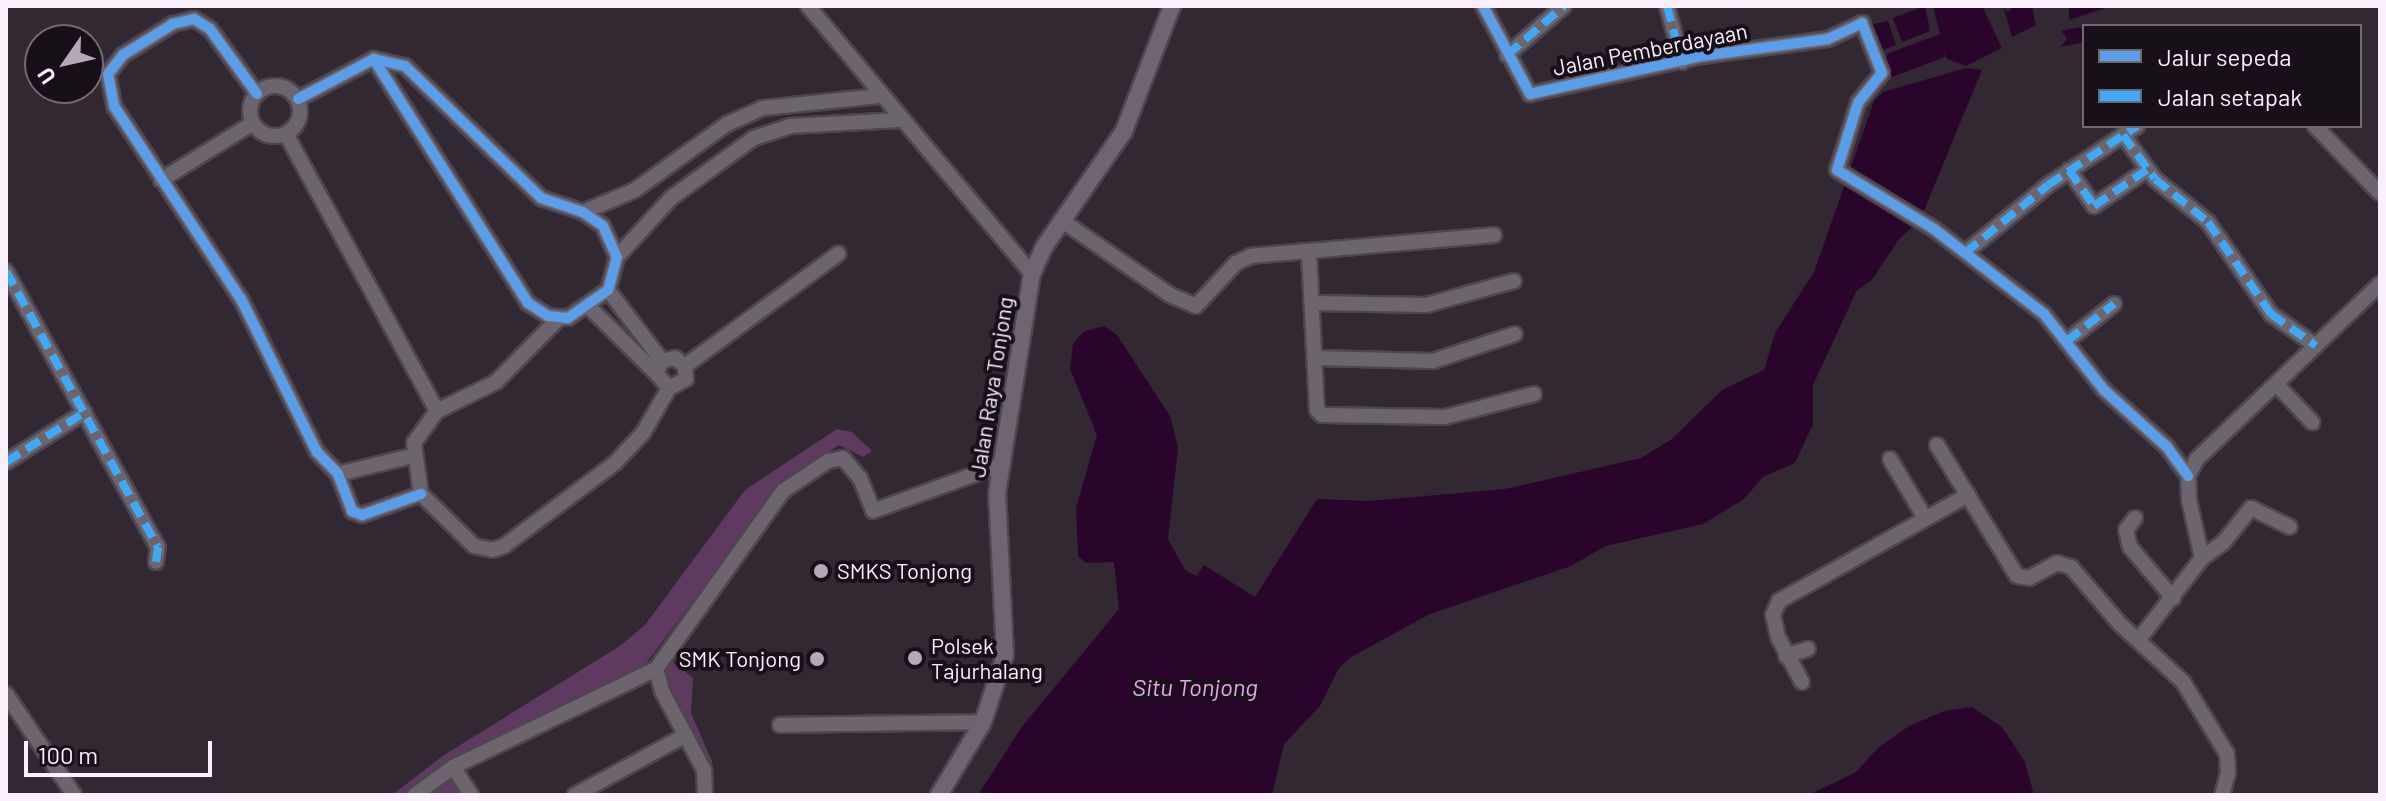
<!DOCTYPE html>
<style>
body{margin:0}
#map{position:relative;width:2386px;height:801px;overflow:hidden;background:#322832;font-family:Barlow,sans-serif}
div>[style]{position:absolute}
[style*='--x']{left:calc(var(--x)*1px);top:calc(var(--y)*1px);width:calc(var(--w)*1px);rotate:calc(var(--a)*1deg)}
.green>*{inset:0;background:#5e3a60}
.water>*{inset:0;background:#29052b}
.roads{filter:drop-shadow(2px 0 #4e464f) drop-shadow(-2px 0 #4e464f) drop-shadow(0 2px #4e464f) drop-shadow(0 -2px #4e464f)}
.minor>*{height:14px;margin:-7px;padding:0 7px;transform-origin:7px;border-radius:7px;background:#6d656d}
.minor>.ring{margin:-7px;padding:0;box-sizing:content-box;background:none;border:14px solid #6d656d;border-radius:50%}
.major>*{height:16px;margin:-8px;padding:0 8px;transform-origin:8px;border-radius:8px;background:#6f646f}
.quiet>*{height:8px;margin-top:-4px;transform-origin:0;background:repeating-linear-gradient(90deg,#3fa9f5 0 16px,transparent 0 24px)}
.cycleway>*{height:10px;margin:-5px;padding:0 5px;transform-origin:5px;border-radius:5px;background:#5a9eea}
.dots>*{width:22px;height:22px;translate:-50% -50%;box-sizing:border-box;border:4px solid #181018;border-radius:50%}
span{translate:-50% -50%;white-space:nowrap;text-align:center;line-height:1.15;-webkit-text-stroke:8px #181018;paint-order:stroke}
.street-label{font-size:22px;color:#faeffb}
.poi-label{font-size:22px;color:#faeffb}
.left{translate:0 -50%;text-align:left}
.right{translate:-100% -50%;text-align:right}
.water-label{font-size:24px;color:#eea1f2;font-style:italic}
.frame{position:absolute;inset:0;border:8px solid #faeffb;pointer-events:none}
.legend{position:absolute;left:2082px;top:24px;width:280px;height:104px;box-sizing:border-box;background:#181018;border:2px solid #726973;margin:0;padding:10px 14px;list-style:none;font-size:24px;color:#faeffb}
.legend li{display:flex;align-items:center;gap:16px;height:40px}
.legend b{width:40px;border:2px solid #726973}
.north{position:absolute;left:24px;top:24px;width:80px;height:80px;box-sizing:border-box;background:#181018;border:2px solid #726973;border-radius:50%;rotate:236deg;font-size:22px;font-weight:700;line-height:32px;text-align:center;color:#faeffb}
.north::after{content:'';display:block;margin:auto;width:28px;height:36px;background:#b4a9b5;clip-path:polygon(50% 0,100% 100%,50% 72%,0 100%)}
.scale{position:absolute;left:24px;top:741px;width:188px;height:36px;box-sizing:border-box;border:4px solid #faeffb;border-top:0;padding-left:10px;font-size:24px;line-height:28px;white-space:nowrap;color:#faeffb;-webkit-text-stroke:6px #181018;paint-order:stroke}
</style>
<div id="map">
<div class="green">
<div style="clip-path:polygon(837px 429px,852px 432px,872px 451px,863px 457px,839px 445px,784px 480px,644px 666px,410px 795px,392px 795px,444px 755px,620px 646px,645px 625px,745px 490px)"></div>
<div style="clip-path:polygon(667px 658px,693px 678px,691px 713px,712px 761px,711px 795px,701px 750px,661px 671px)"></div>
<div style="clip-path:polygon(454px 777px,464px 795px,425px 795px,441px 784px)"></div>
</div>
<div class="water">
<div style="clip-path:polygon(1925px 6px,1930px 31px,1902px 42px,1893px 18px)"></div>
<div style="clip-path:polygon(1933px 6px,1982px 6px,2002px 48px,1966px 66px,1947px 59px,1944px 51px,1945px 57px,1892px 77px,1884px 60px,1889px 53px,1940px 34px)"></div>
<div style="clip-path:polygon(2013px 6px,2032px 6px,2036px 25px,2012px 37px,2004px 9px,2009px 12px)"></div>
<div style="clip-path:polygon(2069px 6px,2111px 6px,2069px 20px)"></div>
<div style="clip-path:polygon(1888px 21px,1896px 45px,1878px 52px,1873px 24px)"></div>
<div style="clip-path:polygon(2081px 27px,2084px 42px,2061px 47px,2067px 38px,2061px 31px)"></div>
<div style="clip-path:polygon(1966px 68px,1982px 70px,1920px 220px,1899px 239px,1872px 280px,1857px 290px,1813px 385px,1813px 424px,1795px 463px,1763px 477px,1744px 499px,1703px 524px,1606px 546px,1571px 566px,1430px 614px,1351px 657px,1339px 668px,1320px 706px,1284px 744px,1272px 795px,978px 795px,1021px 728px,1119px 609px,1114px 562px,1086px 563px,1078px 556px,1076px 508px,1097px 435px,1070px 369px,1073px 344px,1083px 332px,1104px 326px,1117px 335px,1170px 416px,1178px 448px,1168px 539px,1185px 570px,1197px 576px,1204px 565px,1255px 597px,1317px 499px,1369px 501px,1505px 489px,1641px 458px,1672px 439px,1722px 390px,1764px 370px,1775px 333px,1814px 272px,1874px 101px,1883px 92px)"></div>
<div style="clip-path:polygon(1972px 707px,2002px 727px,2025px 762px,2034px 795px,1809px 795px,1856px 772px,1878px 748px,1909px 726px,1944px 711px)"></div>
</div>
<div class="roads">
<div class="minor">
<div style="--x:808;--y:6;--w:349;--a:50.1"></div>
<div style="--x:1483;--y:6;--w:100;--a:61.9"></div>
<div style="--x:1530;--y:94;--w:176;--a:-12.5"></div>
<div style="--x:1702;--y:56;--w:127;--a:-7.7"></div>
<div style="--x:1828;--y:39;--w:38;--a:-25"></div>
<div style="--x:1862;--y:23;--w:54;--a:68.2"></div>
<div style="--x:1882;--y:73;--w:38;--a:129"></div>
<div style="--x:1858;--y:103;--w:70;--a:107.4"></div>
<div style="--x:1837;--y:170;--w:114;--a:31.3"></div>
<div style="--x:1934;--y:229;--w:139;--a:37.7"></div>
<div style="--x:2044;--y:314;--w:97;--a:51.7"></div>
<div style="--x:2104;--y:390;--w:85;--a:42.1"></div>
<div style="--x:2167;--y:447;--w:36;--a:54"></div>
<div style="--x:1667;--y:6;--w:58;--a:75"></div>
<div style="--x:1507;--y:55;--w:75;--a:-40.7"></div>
<div class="ring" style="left:250px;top:86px;width:36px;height:36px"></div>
<div style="--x:257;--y:94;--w:80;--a:-125.9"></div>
<div style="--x:210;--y:29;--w:19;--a:-148"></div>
<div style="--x:194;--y:19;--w:22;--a:167"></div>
<div style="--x:173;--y:24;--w:59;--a:148.2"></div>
<div style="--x:123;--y:55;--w:24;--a:128"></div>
<div style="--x:108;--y:74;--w:33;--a:79"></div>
<div style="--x:114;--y:106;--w:231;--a:56.7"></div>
<div style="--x:241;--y:299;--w:171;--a:63.6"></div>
<div style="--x:317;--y:452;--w:30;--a:46"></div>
<div style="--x:338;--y:474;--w:40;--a:69"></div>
<div style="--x:352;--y:511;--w:11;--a:22"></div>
<div style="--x:362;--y:515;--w:63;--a:-19.6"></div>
<div style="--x:298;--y:99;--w:86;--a:-27.8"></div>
<div style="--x:374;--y:59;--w:32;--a:13"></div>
<div style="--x:405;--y:66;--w:190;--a:44.1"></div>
<div style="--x:541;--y:198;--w:44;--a:18.4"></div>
<div style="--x:583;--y:212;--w:24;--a:35"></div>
<div style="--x:603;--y:226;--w:34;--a:66"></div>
<div style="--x:617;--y:257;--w:34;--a:105"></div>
<div style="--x:608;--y:290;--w:49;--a:145"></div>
<div style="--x:568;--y:318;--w:20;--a:-174"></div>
<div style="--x:548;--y:316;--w:24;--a:-147"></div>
<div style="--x:528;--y:303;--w:289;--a:-122.3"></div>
<div style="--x:2315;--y:126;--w:93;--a:45.9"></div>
<div style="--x:286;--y:134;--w:315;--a:61.4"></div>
<div style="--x:2123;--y:135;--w:54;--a:54"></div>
<div style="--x:2155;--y:179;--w:68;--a:39.1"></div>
<div style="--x:2208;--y:222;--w:112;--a:55.6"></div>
<div style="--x:2271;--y:314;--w:55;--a:35.4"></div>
<div style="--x:2069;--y:170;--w:44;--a:55.2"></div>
<div style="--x:2094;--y:206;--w:65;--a:-34.4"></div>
<div style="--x:161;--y:180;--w:108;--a:-31.8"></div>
<div style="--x:583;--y:212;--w:56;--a:-22.9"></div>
<div style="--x:635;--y:190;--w:113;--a:-35.7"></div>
<div style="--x:727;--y:124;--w:39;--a:-24"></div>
<div style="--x:763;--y:108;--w:117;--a:-5.9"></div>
<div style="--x:1061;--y:220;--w:132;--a:34.5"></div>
<div style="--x:1170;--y:295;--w:28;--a:23"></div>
<div style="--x:1196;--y:306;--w:59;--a:-47.1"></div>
<div style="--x:1236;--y:263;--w:17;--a:-25"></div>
<div style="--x:1251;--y:256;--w:244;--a:-4.9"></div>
<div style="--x:1309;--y:253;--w:157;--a:87.1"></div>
<div style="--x:1317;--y:410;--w:7;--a:45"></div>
<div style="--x:1322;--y:415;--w:123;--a:0.9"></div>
<div style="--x:1445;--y:417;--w:92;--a:-14.5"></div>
<div style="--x:1965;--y:253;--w:107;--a:-39.3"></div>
<div style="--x:2048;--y:185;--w:107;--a:-33.5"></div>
<div style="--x:617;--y:257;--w:80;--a:-47.5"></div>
<div style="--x:671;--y:198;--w:102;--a:-35.9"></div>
<div style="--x:754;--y:138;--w:38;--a:-18"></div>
<div style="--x:790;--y:126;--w:109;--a:-3.2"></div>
<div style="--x:6;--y:271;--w:315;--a:61.2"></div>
<div style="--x:158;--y:547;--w:15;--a:98"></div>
<div style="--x:608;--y:290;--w:89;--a:52.7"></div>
<div style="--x:1313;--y:303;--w:113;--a:1"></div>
<div style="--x:1426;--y:305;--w:91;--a:-15.3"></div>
<div style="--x:589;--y:307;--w:94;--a:44.6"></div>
<div style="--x:559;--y:318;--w:90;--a:134.5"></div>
<div style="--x:496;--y:382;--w:66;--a:153.8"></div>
<div style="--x:437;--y:411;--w:39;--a:126"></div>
<div style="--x:414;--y:443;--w:51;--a:82.2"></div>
<div style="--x:421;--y:494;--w:74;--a:44.5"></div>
<div style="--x:474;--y:546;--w:19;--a:12"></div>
<div style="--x:493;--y:550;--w:12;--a:-20"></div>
<div style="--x:504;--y:546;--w:139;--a:-36.8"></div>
<div style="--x:615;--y:463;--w:41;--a:-47"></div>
<div style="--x:643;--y:433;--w:52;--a:-60"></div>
<div style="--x:669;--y:388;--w:19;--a:-28"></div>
<div style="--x:686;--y:379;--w:13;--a:-94"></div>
<div style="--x:685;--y:366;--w:13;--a:-141"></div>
<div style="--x:675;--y:358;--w:13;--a:167"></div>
<div style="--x:662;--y:361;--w:13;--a:117"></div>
<div style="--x:656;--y:373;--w:20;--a:49"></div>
<div style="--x:2067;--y:341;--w:60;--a:-38.2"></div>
<div style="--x:1316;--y:358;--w:117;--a:1.5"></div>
<div style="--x:1433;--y:361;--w:86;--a:-18.2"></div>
<div style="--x:685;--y:366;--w:190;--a:-36.2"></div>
<div style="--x:2278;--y:386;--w:50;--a:46.6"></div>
<div style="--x:1937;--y:445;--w:153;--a:58.6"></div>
<div style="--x:2017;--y:576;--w:12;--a:9"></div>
<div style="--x:2029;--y:578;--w:32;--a:-28"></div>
<div style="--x:2057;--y:563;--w:15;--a:16"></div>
<div style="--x:2071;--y:567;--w:75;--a:49.3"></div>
<div style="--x:2120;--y:624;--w:86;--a:42.6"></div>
<div style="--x:2183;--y:682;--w:84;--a:58.6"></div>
<div style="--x:2227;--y:754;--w:19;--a:87"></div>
<div style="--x:2228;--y:773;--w:23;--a:105"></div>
<div style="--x:1890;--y:459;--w:69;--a:59.3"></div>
<div style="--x:6;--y:462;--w:93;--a:-32.3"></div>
<div style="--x:338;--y:474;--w:76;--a:-13.7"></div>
<div style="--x:2135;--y:518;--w:15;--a:127"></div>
<div style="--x:2126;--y:530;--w:17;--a:77"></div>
<div style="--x:2130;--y:547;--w:67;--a:49.9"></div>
<div style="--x:2202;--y:558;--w:26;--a:-36"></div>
<div style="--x:2223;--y:543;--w:45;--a:-51.3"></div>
<div style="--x:2251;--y:508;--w:43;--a:26"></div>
<div style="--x:2140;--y:638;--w:101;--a:-52.2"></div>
<div style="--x:2202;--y:558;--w:59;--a:-102.6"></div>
<div style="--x:2189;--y:500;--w:24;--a:-92"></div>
<div style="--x:2188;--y:476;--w:19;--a:-62"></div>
<div style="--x:2197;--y:459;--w:253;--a:-43.7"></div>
<div style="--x:1786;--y:656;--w:23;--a:-18"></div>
<div style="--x:1802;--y:682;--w:51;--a:-118.1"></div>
<div style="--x:1778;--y:637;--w:23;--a:-103"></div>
<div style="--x:1773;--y:615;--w:15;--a:-67"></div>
<div style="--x:1779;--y:601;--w:217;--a:-29.3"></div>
<div style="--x:6;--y:694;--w:122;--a:56"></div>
<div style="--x:780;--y:725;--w:203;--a:-0.8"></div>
<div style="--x:453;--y:767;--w:225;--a:-25.8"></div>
<div style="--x:415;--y:795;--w:47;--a:-36.4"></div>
<div style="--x:453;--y:767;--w:33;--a:57"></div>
<div style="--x:575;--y:795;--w:126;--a:-28.4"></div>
<div style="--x:705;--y:795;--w:25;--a:-92"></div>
<div style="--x:704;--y:770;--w:89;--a:-118"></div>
<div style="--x:662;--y:691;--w:23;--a:-105"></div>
<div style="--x:656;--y:669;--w:219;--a:-54.5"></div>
<div style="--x:783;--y:491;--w:54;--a:-33.7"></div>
<div style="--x:828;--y:461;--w:15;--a:-11"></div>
<div style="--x:843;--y:458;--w:26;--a:50"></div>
<div style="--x:860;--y:478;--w:35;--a:68"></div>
<div style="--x:873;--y:511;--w:136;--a:-19.8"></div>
</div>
<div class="major">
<div style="--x:939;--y:795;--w:85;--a:-58.9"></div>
<div style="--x:983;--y:722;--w:71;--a:-71.8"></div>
<div style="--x:1005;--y:655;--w:161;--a:-92.8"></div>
<div style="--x:997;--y:494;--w:223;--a:-81"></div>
<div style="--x:1032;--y:274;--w:30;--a:-66"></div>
<div style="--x:1044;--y:247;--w:141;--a:-55.4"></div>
<div style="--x:1124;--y:131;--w:134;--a:-69"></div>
</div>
</div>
<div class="quiet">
<div style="--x:1667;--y:6;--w:58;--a:75"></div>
<div style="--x:1682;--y:62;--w:5;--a:-22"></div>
<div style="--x:1507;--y:55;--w:75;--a:-40.7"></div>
<div style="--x:2123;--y:135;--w:54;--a:54"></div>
<div style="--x:2155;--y:179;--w:68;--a:39.1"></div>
<div style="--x:2208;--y:222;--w:112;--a:55.6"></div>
<div style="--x:2271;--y:314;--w:55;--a:35.4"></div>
<div style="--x:2069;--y:170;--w:44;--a:55.2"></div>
<div style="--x:2094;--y:206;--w:65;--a:-34.4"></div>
<div style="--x:1965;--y:253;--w:107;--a:-39.3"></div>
<div style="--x:2048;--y:185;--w:107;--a:-33.5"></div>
<div style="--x:6;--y:271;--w:315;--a:61.2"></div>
<div style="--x:158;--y:547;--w:15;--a:98"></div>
<div style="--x:2067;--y:341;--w:60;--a:-38.2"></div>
<div style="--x:6;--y:462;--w:93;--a:-32.3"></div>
</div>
<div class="cycleway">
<div style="--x:1483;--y:6;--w:100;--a:61.9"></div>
<div style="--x:1530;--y:94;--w:176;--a:-12.5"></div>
<div style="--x:1702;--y:56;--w:127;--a:-7.7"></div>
<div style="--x:1828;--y:39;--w:38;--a:-25"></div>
<div style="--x:1862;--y:23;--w:54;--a:68.2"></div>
<div style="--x:1882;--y:73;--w:38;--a:129"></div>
<div style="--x:1858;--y:103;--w:70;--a:107.4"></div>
<div style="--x:1837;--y:170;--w:114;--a:31.3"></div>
<div style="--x:1934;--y:229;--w:139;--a:37.7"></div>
<div style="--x:2044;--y:314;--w:97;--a:51.7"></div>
<div style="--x:2104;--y:390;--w:85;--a:42.1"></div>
<div style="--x:2167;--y:447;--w:36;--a:54"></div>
<div style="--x:257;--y:94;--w:80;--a:-125.9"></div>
<div style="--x:210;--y:29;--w:19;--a:-148"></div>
<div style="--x:194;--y:19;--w:22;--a:167"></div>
<div style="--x:173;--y:24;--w:59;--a:148.2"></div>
<div style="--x:123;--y:55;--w:24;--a:128"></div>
<div style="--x:108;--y:74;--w:33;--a:79"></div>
<div style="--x:114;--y:106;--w:231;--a:56.7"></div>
<div style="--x:241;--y:299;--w:171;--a:63.6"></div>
<div style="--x:317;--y:452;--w:30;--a:46"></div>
<div style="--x:338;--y:474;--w:40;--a:69"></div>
<div style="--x:352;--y:511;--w:11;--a:22"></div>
<div style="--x:362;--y:515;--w:63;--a:-19.6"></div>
<div style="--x:298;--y:99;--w:86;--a:-27.8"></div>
<div style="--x:374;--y:59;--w:32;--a:13"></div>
<div style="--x:405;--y:66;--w:190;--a:44.1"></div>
<div style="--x:541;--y:198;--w:44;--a:18.4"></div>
<div style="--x:583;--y:212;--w:24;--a:35"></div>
<div style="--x:603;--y:226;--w:34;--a:66"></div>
<div style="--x:617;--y:257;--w:34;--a:105"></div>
<div style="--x:608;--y:290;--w:49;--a:145"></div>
<div style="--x:568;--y:318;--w:20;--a:-174"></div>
<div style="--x:548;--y:316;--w:24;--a:-147"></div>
<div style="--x:528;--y:303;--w:289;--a:-122.3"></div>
</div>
<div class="dots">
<div style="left:821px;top:571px;background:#b4a9b5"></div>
<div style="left:915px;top:658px;background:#b4a9b5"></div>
<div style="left:817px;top:659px;background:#b4a9b5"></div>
</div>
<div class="street-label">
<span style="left:1650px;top:49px;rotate:-11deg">Jalan Pemberdayaan</span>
<span style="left:991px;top:387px;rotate:-81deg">Jalan Raya Tonjong</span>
</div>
<div class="poi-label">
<span class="left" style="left:837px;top:571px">SMKS Tonjong</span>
<span class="left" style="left:931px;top:658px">Polsek<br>Tajurhalang</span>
<span class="right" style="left:801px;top:659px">SMK Tonjong</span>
</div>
<div class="water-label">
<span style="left:1195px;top:687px">Situ Tonjong</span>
</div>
<div class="frame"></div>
<ul class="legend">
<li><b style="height:10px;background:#5a9eea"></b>Jalur sepeda</li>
<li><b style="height:10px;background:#3fa9f5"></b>Jalan setapak</li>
</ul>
<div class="north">U</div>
<div class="scale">100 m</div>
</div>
